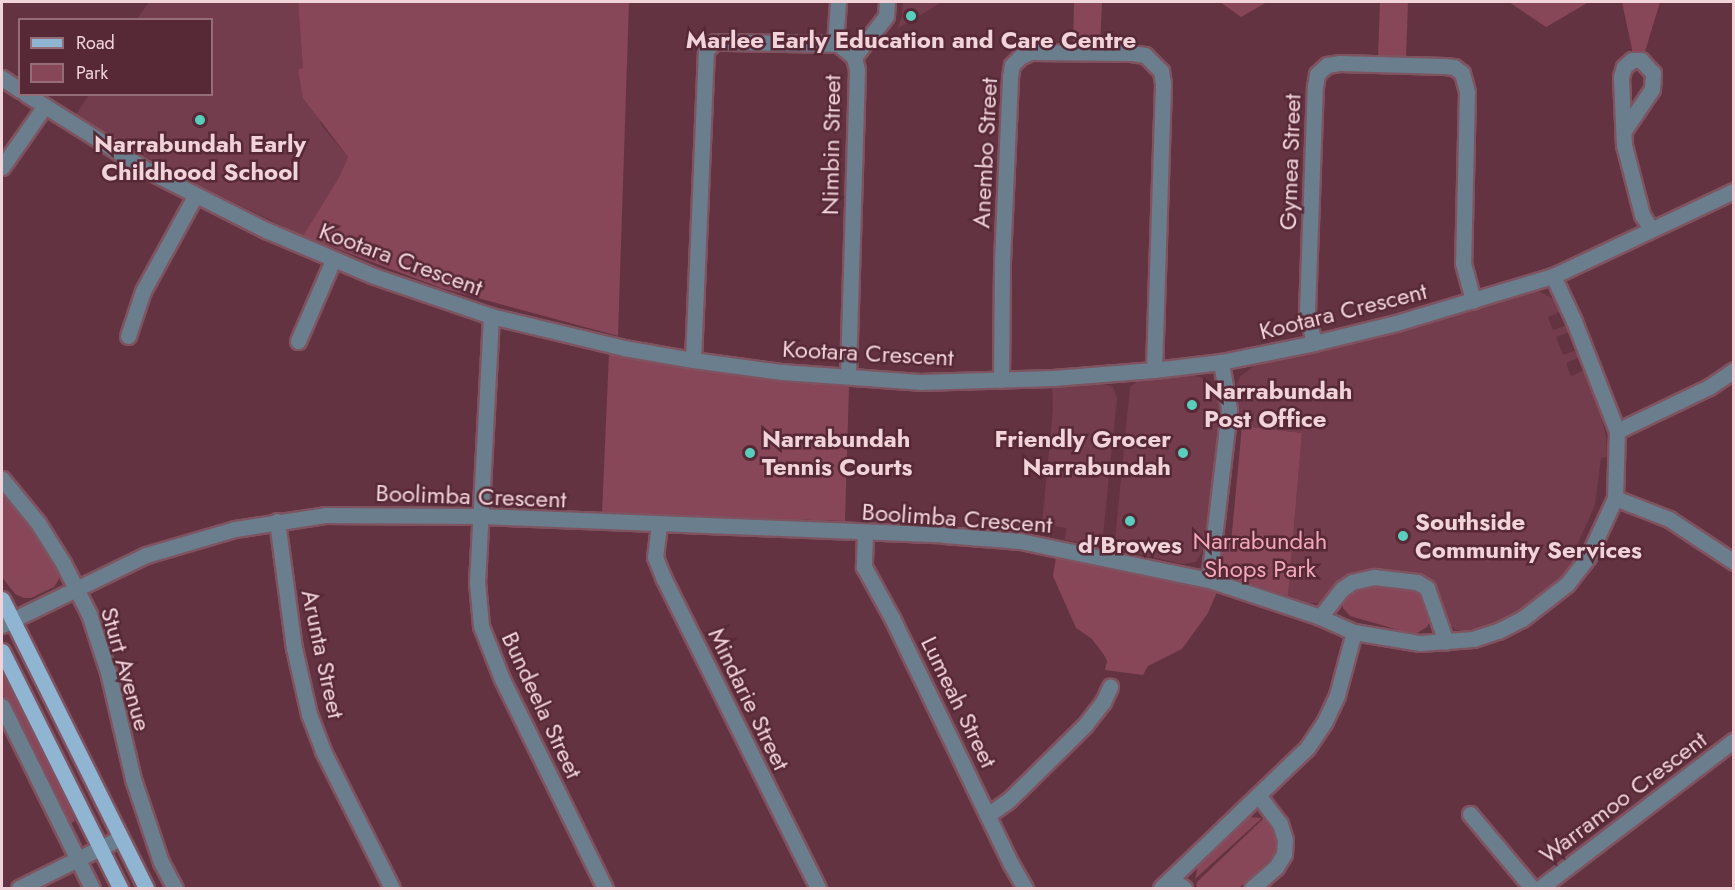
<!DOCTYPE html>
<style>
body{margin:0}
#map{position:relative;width:1735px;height:890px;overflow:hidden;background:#633341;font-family:Jost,sans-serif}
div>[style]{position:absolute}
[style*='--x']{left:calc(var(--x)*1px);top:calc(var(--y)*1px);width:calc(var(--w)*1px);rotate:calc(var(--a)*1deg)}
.built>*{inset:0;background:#743d4d}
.green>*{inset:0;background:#884659}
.roads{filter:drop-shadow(2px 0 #7f5360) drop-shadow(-2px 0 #7f5360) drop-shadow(0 2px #7f5360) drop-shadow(0 -2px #7f5360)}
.minor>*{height:15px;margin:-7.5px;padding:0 7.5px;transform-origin:7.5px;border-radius:7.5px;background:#6b7e8d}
.major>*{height:15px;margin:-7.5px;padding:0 7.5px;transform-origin:7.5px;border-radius:7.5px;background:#8fb5d3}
.dots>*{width:16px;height:16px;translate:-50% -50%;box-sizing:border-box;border:3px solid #572936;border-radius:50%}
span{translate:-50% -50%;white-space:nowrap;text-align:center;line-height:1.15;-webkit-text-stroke:5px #572936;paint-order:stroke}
.poi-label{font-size:24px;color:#f1d3da;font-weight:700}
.left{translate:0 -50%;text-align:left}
.right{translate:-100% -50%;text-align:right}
.street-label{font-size:24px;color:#f1d3da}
.park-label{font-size:24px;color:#f3a7ba}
.frame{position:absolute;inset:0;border:3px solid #f1d3da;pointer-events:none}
.legend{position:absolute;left:18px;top:18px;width:195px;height:78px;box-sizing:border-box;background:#572936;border:2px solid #956d78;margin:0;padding:8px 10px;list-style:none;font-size:18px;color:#f1d3da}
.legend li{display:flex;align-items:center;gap:12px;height:30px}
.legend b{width:30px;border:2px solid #956d78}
</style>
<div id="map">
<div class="built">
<div style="clip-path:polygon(149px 2px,298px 2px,303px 68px,298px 69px,322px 126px,348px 157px,339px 177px,303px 236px,176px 174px,75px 116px,89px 95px,212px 94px,212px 20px,137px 19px)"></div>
<div style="clip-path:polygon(903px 2px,942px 2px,897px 29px,902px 17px)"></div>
<div style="clip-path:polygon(1538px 291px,1552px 298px,1562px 311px,1548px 317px,1553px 330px,1568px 325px,1570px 332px,1556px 337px,1563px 355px,1577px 350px,1580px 357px,1566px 363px,1571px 376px,1585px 370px,1598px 404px,1606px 436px,1607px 457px,1601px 458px,1595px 505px,1575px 550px,1580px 554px,1570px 568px,1545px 594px,1517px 613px,1493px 624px,1464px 631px,1456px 630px,1447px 623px,1439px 598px,1431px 583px,1372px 570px,1357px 572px,1345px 578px,1319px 603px,1308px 603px,1288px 596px,1302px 433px,1242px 426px,1243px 418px,1232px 417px,1235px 388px,1240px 377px,1255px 365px,1372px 338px,1523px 293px)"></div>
<div style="clip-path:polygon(1189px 375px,1200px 377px,1212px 384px,1217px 392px,1220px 406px,1205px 546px,1196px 562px,1183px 564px,1125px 551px,1119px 548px,1115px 541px,1130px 387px,1139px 380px)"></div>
<div style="clip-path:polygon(1105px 384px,1113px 387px,1117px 398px,1103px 535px,1099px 542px,1089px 544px,1065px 540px,1066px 528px,1042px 524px,1053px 410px,1052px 388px)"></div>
</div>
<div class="green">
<div style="clip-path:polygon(298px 2px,629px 2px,618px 336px,441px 288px,303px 236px,339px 177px,348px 157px,303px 98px,298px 69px,303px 68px)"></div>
<div style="clip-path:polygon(1074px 2px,1102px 2px,1100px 47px,1073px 45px)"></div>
<div style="clip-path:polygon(1220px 2px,1267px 2px,1241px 17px)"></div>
<div style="clip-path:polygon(1380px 2px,1408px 2px,1406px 57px,1378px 57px)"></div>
<div style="clip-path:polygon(1509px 2px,1589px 2px,1546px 27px)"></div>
<div style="clip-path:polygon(1622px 2px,1660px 2px,1644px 55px,1633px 54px)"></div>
<div style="clip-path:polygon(609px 353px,715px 372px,849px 387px,845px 521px,602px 513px)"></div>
<div style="clip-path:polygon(1242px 426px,1302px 433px,1288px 596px,1236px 579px,1225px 570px,1221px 562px,1220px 542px,1231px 543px)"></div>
<div style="clip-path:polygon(2px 489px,34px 529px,59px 569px,59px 579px,54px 587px,31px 598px,24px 598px,15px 594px,2px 577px)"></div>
<div style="clip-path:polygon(1056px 557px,1123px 569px,1217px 592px,1208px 613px,1182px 649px,1148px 666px,1143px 675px,1105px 670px,1107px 661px,1104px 655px,1092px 639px,1076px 628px,1053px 576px)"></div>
<div style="clip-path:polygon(1363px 582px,1410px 586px,1421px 592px,1431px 619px,1427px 627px,1417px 633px,1409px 633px,1350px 616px,1343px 608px,1343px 597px)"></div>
<div style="clip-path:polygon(2px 669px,67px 801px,75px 821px,70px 824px,54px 798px,2px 693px)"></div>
<div style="clip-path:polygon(1250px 817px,1262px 818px,1195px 879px,1199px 862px,1241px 822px)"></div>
<div style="clip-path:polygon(1264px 818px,1272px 823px,1279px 844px,1271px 858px,1239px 888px,1198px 888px,1196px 885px,1198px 881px)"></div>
</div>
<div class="roads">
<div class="minor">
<div style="--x:835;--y:44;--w:42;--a:-85.9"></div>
<div style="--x:854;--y:57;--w:52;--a:-52"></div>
<div style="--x:886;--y:16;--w:14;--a:-86"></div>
<div style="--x:2;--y:78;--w:22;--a:34"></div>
<div style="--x:26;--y:94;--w:141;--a:32.2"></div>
<div style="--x:145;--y:169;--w:136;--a:26.8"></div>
<div style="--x:266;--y:230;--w:117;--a:23.1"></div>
<div style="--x:374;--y:276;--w:124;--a:18.9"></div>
<div style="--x:491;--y:316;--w:137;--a:13.5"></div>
<div style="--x:624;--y:348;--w:70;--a:9.9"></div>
<div style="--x:693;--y:360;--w:90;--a:7.7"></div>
<div style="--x:782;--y:372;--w:138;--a:4.1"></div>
<div style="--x:920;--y:382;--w:133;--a:-1.7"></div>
<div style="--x:1053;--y:378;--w:101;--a:-4.5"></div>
<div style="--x:1154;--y:370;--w:67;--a:-6.8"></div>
<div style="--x:1221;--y:362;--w:95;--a:-11.5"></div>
<div style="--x:1314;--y:343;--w:84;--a:-13.7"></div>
<div style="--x:1396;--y:323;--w:164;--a:-16.7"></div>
<div style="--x:1553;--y:276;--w:200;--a:-25.2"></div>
<div style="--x:1625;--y:129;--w:48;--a:-56"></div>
<div style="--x:1652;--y:89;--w:16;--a:-86"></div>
<div style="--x:1653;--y:73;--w:18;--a:-133"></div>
<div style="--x:1641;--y:60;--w:9;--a:180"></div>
<div style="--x:1632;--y:60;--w:11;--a:139"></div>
<div style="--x:1624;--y:67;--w:10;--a:107"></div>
<div style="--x:1621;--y:77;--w:68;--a:87.5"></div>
<div style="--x:1624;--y:145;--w:72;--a:75.6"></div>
<div style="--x:1642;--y:215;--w:17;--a:57"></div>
<div style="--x:2;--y:167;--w:73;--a:-55"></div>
<div style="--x:491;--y:316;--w:266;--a:93"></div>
<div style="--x:477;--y:582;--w:44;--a:84.8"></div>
<div style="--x:481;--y:626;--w:57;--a:68.4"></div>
<div style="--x:502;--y:679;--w:233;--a:63.8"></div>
<div style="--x:128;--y:336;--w:47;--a:-71.6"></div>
<div style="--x:143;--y:291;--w:108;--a:-61.3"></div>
<div style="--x:298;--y:341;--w:88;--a:-66.6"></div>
<div style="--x:1314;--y:343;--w:32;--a:-103"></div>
<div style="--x:1307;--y:312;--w:225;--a:-88"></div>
<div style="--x:1315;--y:87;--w:13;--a:-81"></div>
<div style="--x:1317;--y:74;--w:13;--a:-42"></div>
<div style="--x:1327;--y:65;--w:12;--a:-9"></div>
<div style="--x:1339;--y:63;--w:105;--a:1.6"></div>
<div style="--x:1444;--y:66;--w:10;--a:6"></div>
<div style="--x:1454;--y:67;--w:10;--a:37"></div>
<div style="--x:1462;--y:73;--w:20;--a:75"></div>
<div style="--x:1467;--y:92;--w:171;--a:91.3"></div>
<div style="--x:1463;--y:263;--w:39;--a:75"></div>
<div style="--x:693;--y:360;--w:310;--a:-87.6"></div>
<div style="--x:706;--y:50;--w:12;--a:-42"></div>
<div style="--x:715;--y:42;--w:12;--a:0"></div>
<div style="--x:727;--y:42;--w:111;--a:1"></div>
<div style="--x:838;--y:44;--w:21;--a:39"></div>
<div style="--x:854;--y:57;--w:13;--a:77"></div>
<div style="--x:857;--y:70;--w:306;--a:91.7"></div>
<div style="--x:1001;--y:380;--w:119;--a:-89.5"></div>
<div style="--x:1002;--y:261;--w:184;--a:-87.5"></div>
<div style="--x:1010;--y:77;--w:12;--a:-81"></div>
<div style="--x:1012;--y:65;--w:11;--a:-45"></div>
<div style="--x:1020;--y:57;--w:11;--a:-27"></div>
<div style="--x:1030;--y:52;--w:101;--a:0.6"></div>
<div style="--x:1131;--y:53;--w:14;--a:8"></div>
<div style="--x:1145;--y:55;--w:23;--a:45"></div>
<div style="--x:1161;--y:71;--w:13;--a:81"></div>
<div style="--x:1163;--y:84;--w:286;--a:91.8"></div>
<div style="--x:1617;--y:431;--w:102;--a:-25.6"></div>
<div style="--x:1709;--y:387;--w:30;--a:-34"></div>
<div style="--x:2;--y:479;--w:57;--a:50.7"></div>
<div style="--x:38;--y:523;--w:47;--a:58"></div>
<div style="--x:63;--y:563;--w:57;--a:63"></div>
<div style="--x:89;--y:614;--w:61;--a:71.9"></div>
<div style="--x:108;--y:672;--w:110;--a:76.8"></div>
<div style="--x:133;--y:779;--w:88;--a:71.4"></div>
<div style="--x:161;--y:862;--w:30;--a:62"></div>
<div style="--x:1615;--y:498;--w:58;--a:21.3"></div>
<div style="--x:1669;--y:519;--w:78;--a:33.5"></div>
<div style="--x:277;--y:521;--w:128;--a:82.4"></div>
<div style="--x:294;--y:648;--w:68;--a:77.2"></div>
<div style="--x:309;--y:714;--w:40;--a:69"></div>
<div style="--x:323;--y:751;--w:153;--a:63.3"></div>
<div style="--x:659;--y:525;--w:32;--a:97"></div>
<div style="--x:655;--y:557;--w:24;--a:68"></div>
<div style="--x:664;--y:579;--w:345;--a:63.5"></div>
<div style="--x:865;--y:533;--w:34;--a:92"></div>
<div style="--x:864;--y:567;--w:58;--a:61.2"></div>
<div style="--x:892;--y:618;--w:273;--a:64.2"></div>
<div style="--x:1011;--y:864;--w:28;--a:60"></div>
<div style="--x:1209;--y:580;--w:172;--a:-83.3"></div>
<div style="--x:1229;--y:409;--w:48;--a:-99.7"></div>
<div style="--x:1320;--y:617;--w:36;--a:-52"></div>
<div style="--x:1342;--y:589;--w:12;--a:-35"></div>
<div style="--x:1352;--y:582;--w:23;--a:-13"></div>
<div style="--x:1374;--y:577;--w:43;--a:6.6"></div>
<div style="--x:1417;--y:582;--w:12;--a:31"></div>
<div style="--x:1427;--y:588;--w:57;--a:70.6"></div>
<div style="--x:2;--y:625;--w:160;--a:-25.9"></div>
<div style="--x:146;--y:555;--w:93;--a:-16.3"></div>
<div style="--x:235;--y:529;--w:91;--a:-8.8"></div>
<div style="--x:325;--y:515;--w:156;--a:0.4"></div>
<div style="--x:481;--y:516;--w:463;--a:2.3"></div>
<div style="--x:944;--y:535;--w:76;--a:4.5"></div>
<div style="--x:1020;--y:541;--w:193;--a:11.7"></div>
<div style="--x:1209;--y:580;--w:117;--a:18.4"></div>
<div style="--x:1320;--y:617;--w:37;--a:24"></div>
<div style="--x:1354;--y:632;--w:67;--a:9.5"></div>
<div style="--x:1420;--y:643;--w:53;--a:-4.3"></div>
<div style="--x:1473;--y:639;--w:26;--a:-18"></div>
<div style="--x:1498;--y:631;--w:27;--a:-27"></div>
<div style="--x:1522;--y:619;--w:57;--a:-37.9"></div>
<div style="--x:1567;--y:584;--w:34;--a:-52"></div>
<div style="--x:1588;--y:557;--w:65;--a:-65.4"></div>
<div style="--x:1615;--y:498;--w:67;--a:-88.3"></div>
<div style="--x:1617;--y:431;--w:118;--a:-111.4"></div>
<div style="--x:1574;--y:321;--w:50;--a:-115"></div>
<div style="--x:2;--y:706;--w:203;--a:63.7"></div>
<div style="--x:989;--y:814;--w:24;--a:-35"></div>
<div style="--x:1009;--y:800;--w:107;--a:-44.6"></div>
<div style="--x:1085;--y:725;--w:29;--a:-52"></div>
<div style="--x:1103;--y:702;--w:17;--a:-65"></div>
<div style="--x:1470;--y:814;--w:97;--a:50"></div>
<div style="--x:1171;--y:879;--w:16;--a:35"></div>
<div style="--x:19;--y:888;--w:113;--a:-26.3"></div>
<div style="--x:1161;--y:888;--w:202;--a:-43.8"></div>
<div style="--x:1307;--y:748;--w:32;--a:-56"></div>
<div style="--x:1325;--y:721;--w:29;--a:-65"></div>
<div style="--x:1337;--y:695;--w:65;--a:-74.9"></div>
<div style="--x:1252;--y:888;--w:32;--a:-41"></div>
<div style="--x:1276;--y:867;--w:15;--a:-58"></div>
<div style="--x:1284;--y:854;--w:14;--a:-86"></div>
<div style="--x:1285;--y:840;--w:17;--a:-107"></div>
<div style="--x:1280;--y:824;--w:36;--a:-127"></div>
<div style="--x:1540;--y:888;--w:244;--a:-37.3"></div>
</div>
<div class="major">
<div style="--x:2;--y:599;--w:323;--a:63.5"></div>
<div style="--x:2;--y:651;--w:265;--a:63.5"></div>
</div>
</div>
<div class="dots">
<div style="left:911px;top:16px;background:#5acebd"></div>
<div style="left:200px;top:120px;background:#5acebd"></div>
<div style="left:1192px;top:405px;background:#5acebd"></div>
<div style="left:750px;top:453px;background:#5acebd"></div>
<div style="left:1183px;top:453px;background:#5acebd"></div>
<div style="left:1130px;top:521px;background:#5acebd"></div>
<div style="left:1403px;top:536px;background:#5acebd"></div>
</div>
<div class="poi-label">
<span style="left:911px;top:40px">Marlee Early Education and Care Centre</span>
<span style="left:200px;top:158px">Narrabundah Early<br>Childhood School</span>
<span class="left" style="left:1204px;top:405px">Narrabundah<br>Post Office</span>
<span class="left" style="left:762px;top:453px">Narrabundah<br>Tennis Courts</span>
<span class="right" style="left:1171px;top:453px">Friendly Grocer<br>Narrabundah</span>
<span class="left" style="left:1415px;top:536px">Southside<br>Community Services</span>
<span style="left:1130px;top:545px">d'Browes</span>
</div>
<div class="street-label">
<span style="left:831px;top:145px;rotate:-89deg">Nimbin Street</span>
<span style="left:985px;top:153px;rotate:-87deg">Anembo Street</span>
<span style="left:1290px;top:162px;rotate:-88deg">Gymea Street</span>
<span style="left:401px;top:259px;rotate:20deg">Kootara Crescent</span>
<span style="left:1343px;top:311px;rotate:-14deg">Kootara Crescent</span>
<span style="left:868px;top:353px;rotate:3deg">Kootara Crescent</span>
<span style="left:471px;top:496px;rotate:2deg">Boolimba Crescent</span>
<span style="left:957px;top:518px;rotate:4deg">Boolimba Crescent</span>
<span style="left:323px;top:654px;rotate:78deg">Arunta Street</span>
<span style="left:126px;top:669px;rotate:74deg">Sturt Avenue</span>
<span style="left:749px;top:699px;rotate:64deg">Mindarie Street</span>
<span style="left:959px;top:702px;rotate:64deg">Lumeah Street</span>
<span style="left:542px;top:705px;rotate:65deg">Bundeela Street</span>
<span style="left:1623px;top:797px;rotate:-37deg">Warramoo Crescent</span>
</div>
<div class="park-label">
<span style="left:1260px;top:555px">Narrabundah<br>Shops Park</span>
</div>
<div class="frame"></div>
<ul class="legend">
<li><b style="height:8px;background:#8fb5d3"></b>Road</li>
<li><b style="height:16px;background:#884659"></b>Park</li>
</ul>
</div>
